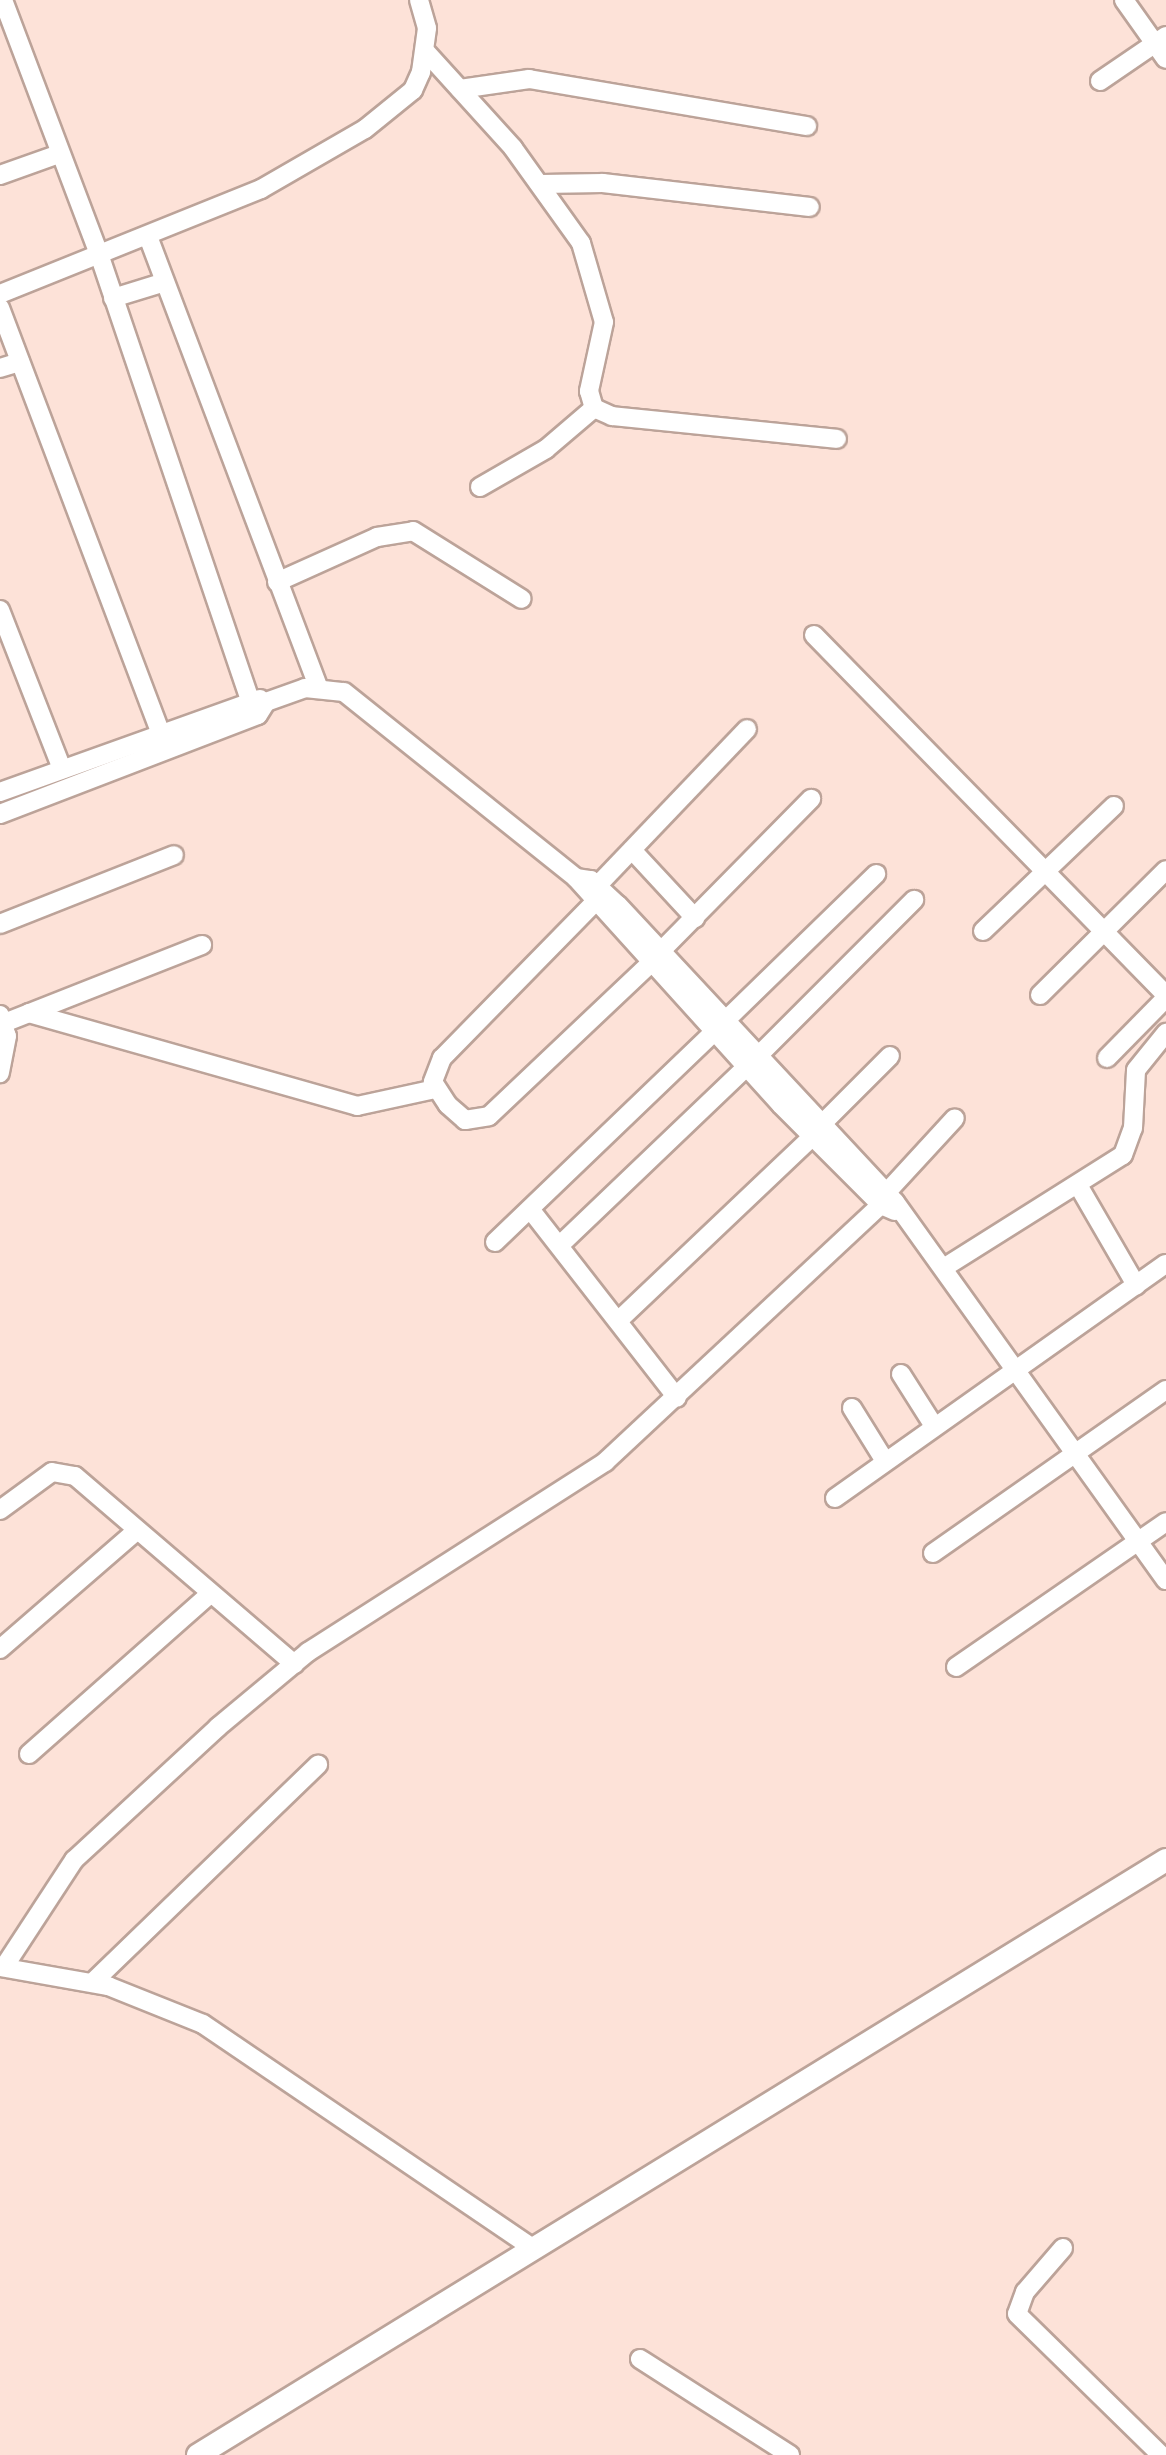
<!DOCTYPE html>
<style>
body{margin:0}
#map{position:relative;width:1166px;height:2455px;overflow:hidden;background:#fde2d8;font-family:Commissioner,sans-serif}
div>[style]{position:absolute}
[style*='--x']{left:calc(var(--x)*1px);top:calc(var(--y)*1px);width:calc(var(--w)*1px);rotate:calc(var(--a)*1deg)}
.roads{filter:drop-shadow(2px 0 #bca399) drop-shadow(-2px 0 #bca399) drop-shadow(0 2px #bca399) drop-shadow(0 -2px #bca399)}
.minor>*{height:18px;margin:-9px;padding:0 9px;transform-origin:9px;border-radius:9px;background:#fff}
.major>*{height:22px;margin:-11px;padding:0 11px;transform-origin:11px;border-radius:11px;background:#fff}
span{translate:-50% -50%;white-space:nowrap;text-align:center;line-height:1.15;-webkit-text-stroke:8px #fde2d8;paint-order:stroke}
</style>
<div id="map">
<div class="roads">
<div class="minor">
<div style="--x:3;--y:0;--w:275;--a:69.3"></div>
<div style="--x:100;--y:257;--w:465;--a:71.3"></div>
<div style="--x:1124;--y:0;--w:72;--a:54.6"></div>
<div style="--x:427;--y:53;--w:128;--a:47.8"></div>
<div style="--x:513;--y:148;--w:117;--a:54.4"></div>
<div style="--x:581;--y:243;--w:82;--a:73.8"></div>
<div style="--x:604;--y:322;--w:71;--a:102.3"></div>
<div style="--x:589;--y:391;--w:18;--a:74"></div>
<div style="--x:594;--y:408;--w:20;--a:24"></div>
<div style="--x:612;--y:416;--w:226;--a:5.8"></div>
<div style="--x:1100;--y:81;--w:80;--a:-34.3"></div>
<div style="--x:460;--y:89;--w:70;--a:-8.2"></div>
<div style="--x:529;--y:79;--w:282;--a:9.6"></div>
<div style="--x:0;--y:175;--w:63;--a:-19.6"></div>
<div style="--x:542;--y:184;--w:61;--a:-0.9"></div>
<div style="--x:603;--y:183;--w:208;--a:6.6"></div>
<div style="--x:149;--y:239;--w:478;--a:69.3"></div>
<div style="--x:0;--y:294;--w:281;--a:-21.9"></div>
<div style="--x:261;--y:189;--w:120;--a:-30"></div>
<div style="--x:365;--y:129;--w:62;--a:-39.1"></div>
<div style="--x:413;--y:90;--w:20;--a:-66"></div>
<div style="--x:421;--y:72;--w:44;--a:-82.2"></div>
<div style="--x:427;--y:28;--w:29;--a:-106"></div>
<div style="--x:113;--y:298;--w:54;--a:-17.1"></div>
<div style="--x:0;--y:308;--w:453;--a:69.3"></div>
<div style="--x:0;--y:368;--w:21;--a:-17"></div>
<div style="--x:480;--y:487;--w:76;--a:-29.9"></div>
<div style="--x:546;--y:449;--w:63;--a:-40.5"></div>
<div style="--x:277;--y:582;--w:110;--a:-24.2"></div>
<div style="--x:377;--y:537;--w:36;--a:-9"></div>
<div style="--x:413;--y:531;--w:128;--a:32"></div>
<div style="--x:0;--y:610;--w:171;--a:68.7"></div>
<div style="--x:814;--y:635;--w:503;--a:45.64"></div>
<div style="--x:0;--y:792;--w:276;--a:-19.7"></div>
<div style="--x:0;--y:814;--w:276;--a:-21"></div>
<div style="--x:258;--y:715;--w:15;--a:-58"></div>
<div style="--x:266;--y:702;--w:41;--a:-19.7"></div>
<div style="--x:305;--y:688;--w:39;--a:6"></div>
<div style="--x:344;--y:692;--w:297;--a:38.7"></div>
<div style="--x:576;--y:878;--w:306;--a:47.9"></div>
<div style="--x:781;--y:1105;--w:141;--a:45"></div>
<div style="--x:881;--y:1205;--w:15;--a:23"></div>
<div style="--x:632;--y:850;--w:93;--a:47.2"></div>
<div style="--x:576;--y:878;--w:15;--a:8"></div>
<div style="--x:591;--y:880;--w:37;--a:43"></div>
<div style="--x:618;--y:905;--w:406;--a:47"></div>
<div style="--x:895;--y:1202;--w:465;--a:54.4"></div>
<div style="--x:597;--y:886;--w:217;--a:-46.3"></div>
<div style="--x:594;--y:903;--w:217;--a:134.4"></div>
<div style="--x:442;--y:1058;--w:26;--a:111"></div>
<div style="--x:433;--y:1082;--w:27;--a:57"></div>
<div style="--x:448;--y:1105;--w:23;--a:41"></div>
<div style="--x:465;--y:1120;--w:24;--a:-9"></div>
<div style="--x:489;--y:1116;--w:221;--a:-43.4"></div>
<div style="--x:0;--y:924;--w:187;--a:-21.6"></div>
<div style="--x:983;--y:931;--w:181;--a:-43.7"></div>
<div style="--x:661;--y:951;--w:214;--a:-45.4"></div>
<div style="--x:1040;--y:995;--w:177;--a:-44.8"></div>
<div style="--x:29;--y:1013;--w:341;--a:15.8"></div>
<div style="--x:357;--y:1106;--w:80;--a:-12.3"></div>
<div style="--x:0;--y:1015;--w:22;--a:72"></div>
<div style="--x:7;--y:1036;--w:38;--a:101"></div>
<div style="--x:725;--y:1021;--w:211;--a:-44.2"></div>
<div style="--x:4;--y:1023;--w:213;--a:-21.5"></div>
<div style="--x:758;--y:1056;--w:221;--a:-45"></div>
<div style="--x:1107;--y:1058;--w:84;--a:-45.5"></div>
<div style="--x:822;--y:1124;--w:96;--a:-45"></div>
<div style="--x:1078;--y:1185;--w:116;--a:59.9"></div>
<div style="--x:887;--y:1192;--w:100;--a:-47.4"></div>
<div style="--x:530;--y:1209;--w:239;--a:52.1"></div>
<div style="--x:495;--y:1242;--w:303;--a:-43.8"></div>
<div style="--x:560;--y:1245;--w:257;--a:-43.7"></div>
<div style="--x:945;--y:1267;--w:210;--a:-32.2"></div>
<div style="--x:1123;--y:1155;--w:29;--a:-70"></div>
<div style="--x:1133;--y:1128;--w:58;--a:-87"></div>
<div style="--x:1136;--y:1070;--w:48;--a:-51"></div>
<div style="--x:618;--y:1321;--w:267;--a:-43.5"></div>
<div style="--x:901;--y:1374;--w:62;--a:57.6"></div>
<div style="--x:852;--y:1408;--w:62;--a:58.1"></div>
<div style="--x:835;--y:1498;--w:405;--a:-35.3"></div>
<div style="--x:0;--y:1510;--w:64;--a:-36.2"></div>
<div style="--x:52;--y:1472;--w:23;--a:10"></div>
<div style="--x:75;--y:1476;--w:289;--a:40.6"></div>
<div style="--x:933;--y:1553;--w:284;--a:-35"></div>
<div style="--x:0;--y:1649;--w:180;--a:-40.9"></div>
<div style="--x:956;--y:1667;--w:255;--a:-34.6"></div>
<div style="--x:29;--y:1754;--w:242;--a:-41.5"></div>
<div style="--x:0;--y:1967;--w:110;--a:10"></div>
<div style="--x:108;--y:1986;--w:102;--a:21.8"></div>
<div style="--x:203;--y:2024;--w:400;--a:34.2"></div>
<div style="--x:4;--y:1967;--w:128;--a:-56.8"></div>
<div style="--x:74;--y:1860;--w:196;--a:-42.7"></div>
<div style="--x:218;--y:1727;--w:117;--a:-39.8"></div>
<div style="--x:308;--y:1652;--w:353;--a:-32.6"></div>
<div style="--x:605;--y:1462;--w:377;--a:-43"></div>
<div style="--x:93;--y:1982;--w:313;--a:-44"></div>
<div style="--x:1063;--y:2248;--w:58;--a:130.8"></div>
<div style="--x:1025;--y:2292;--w:23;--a:110"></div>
<div style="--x:1017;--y:2314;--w:202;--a:44.4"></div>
<div style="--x:640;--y:2359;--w:178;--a:32.6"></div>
</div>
<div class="major">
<div style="--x:198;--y:2455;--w:1136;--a:-31.58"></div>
</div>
</div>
</div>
